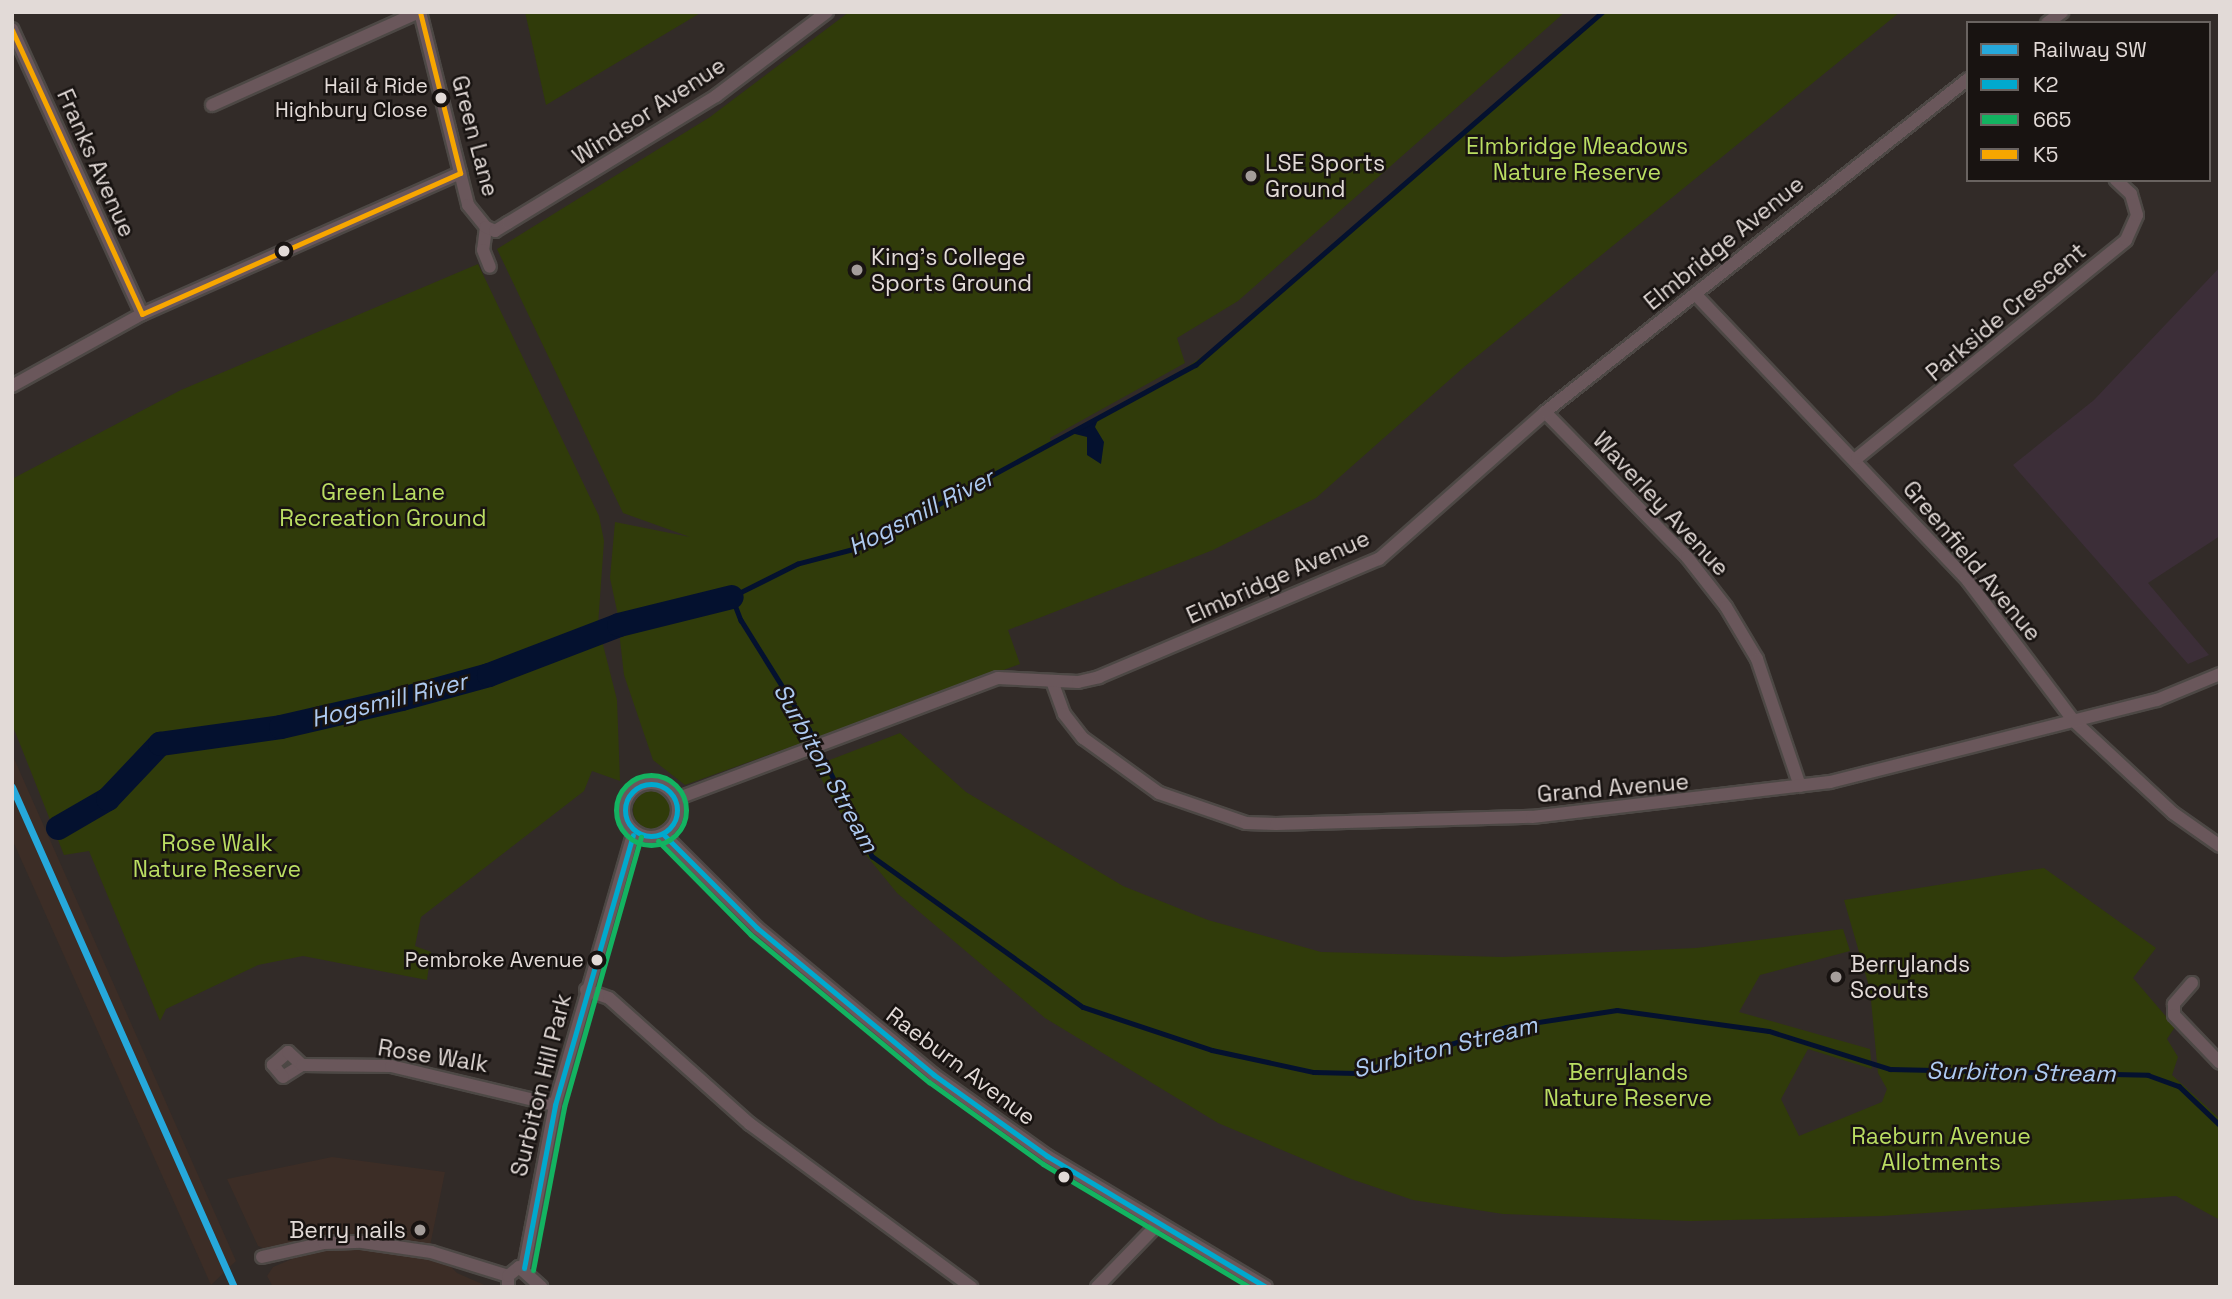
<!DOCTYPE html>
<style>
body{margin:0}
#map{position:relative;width:2232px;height:1299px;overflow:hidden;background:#322b28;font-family:"Space Grotesk",sans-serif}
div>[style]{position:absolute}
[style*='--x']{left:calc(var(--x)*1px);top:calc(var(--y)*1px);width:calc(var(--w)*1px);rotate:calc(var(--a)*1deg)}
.built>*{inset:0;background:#3c2d26}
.education>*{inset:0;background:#3c2e38}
.green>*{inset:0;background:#303b0a}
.round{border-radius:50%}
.water>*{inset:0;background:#04112f}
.stream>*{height:4.5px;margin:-2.25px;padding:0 2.25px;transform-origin:2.25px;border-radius:2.25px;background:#04112f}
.river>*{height:24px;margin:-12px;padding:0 12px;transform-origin:12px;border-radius:12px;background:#04112f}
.roads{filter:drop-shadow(2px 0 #4d4845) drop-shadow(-2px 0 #4d4845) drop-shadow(0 2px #4d4845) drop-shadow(0 -2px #4d4845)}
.minor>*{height:12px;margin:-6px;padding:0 6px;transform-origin:6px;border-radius:6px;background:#6a575b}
.minor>.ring{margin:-6px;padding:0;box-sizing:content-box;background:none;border:12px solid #6a575b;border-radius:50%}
.bus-1>*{height:5px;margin:-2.5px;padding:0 2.5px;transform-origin:2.5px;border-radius:2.5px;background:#00a9ce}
.bus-1>.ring{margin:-2.5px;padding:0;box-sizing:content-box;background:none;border:5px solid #00a9ce;border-radius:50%}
.bus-2>*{height:5px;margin:-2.5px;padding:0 2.5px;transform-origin:2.5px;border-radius:2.5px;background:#13b361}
.bus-2>.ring{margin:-2.5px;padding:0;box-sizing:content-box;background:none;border:5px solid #13b361;border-radius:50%}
.bus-3>*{height:5px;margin:-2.5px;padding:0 2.5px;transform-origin:2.5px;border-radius:2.5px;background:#f7a600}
.rail-1>*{height:7px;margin:-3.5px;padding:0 3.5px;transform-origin:3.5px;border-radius:3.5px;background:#26a8db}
.dots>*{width:19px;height:19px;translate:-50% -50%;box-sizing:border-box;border:4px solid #181311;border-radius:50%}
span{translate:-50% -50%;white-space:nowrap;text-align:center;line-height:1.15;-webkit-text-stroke:5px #181311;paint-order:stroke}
.bus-label{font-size:21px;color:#e2dad7}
.right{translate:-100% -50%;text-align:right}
.street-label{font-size:23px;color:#e2dad7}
.park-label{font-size:23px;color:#badd62}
.poi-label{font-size:23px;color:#e2dad7}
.left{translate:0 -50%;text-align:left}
.water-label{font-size:24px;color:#aecaf1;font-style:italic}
.frame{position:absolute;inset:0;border:14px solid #e2dad7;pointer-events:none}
.legend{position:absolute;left:1966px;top:21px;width:245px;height:161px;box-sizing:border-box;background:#181311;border:2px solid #696360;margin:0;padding:9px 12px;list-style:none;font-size:21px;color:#e2dad7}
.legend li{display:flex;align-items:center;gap:14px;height:35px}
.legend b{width:35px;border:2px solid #696360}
</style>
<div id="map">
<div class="built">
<div style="clip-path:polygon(12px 754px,236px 1261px,211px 1285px,12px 839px)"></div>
<div style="clip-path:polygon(332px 1157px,445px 1172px,430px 1246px,457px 1273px,489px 1287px,273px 1287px,267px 1276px,273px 1267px,292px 1259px,258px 1246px,227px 1179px)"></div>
</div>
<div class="education">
<div style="clip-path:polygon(2220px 267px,2220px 536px,2148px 583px,2209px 655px,2188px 664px,2013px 465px,2094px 400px)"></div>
</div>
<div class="green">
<div style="clip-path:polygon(525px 12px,702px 12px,546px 105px)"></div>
<div style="clip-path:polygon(849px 12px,1565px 12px,1238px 301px,1177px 338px,1185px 363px,1050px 438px,1052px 443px,1173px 377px,1240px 330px,1428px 161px,1607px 12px,1900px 12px,1464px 367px,1316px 498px,1213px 550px,1008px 630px,1020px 664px,685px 785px,653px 760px,624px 675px,620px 640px,619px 625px,671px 610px,665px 605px,619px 620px,610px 578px,615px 522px,690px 537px,623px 513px,497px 249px,710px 117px)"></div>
<div style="clip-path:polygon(478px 264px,599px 516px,604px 541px,598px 625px,617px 700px,620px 781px,592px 771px,584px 791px,421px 917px,415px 946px,431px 952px,427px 980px,303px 956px,258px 965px,166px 1009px,160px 1021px,89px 851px,64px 855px,12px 724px,12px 479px,181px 390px)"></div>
<div style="clip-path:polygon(900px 733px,966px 792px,1123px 886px,1208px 920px,1321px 952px,1502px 957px,1696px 948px,1843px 929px,1850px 951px,1760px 975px,1739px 1012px,1870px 1049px,1872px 1069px,1808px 1049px,1781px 1099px,1799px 1136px,1882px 1102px,1887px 1089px,1878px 1073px,1870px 990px,1844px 900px,2044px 868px,2156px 948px,2133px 978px,2175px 1027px,2167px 1039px,2178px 1057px,2172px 1075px,2220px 1119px,2220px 1220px,2176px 1196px,1882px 1216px,1691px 1221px,1503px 1214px,1413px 1200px,1351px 1179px,1218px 1123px,1045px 1018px,897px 893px,861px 849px,814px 766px)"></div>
<div class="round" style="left:633px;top:791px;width:38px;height:38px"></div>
</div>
<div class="water">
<div style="clip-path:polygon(1099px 417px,1095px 427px,1104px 442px,1101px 464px,1087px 455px,1087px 437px,1071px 433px)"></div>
</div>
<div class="stream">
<div style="--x:1603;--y:12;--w:539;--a:139.06"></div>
<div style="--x:1196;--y:365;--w:383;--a:151.5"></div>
<div style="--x:859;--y:548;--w:63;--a:165.3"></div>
<div style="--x:798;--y:564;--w:74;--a:153.4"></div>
<div style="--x:732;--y:597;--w:25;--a:69"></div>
<div style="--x:741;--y:620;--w:128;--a:58"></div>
<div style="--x:809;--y:729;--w:142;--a:63.6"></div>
<div style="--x:872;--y:856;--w:259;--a:35.6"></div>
<div style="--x:1083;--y:1007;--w:136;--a:18.4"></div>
<div style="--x:1212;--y:1050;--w:104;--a:12.2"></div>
<div style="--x:1314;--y:1072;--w:42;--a:1.4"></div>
<div style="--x:1356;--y:1073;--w:157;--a:-17"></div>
<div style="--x:1506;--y:1027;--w:112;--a:-8.7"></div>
<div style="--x:1617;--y:1010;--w:153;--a:7.9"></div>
<div style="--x:1769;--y:1031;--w:127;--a:17.4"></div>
<div style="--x:1890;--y:1069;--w:258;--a:1.3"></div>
<div style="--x:2148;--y:1075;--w:33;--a:20"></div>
<div style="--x:2179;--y:1086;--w:57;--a:43.6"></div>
</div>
<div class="river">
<div style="--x:58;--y:828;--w:58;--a:-30.1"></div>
<div style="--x:108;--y:799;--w:76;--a:-46.6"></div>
<div style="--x:160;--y:744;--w:122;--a:-8"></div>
<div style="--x:281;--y:727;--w:124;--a:-13"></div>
<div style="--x:402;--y:699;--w:90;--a:-15.4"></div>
<div style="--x:489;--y:675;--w:139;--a:-21"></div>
<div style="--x:619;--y:625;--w:116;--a:-13.9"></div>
</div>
<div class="roads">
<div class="minor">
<div style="--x:420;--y:12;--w:199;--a:76"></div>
<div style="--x:468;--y:205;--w:28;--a:51"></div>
<div style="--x:486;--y:227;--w:23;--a:97"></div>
<div style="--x:483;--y:250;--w:18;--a:68"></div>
<div style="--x:2047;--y:23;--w:19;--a:-36"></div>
<div style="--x:12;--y:29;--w:313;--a:65.5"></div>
<div style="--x:212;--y:105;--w:227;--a:-24.2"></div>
<div style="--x:486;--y:227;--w:10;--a:24"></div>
<div style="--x:495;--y:231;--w:15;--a:-32"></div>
<div style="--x:508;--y:223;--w:244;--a:-31.4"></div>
<div style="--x:716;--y:96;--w:139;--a:-37.1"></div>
<div style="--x:1697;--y:296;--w:393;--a:46.4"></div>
<div style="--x:1968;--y:581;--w:176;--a:52.9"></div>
<div style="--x:2074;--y:721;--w:135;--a:42.9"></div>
<div style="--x:2173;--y:813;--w:57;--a:35.1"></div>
<div style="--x:12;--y:386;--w:149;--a:-29"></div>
<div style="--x:142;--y:314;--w:348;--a:-23.9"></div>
<div style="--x:1545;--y:412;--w:203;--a:45.6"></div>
<div style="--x:1687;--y:557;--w:63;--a:52"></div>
<div style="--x:1726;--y:607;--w:61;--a:59.2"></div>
<div style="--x:1757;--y:659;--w:134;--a:71.3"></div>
<div style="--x:1857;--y:458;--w:346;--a:-39"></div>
<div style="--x:2126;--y:240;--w:27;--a:-66"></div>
<div style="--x:2137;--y:215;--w:22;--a:-106"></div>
<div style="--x:2131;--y:194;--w:21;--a:-137"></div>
<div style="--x:1052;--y:681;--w:35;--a:70"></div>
<div style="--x:1064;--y:714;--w:31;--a:52"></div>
<div style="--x:1083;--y:738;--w:94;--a:35.9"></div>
<div style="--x:1159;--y:793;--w:92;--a:19"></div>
<div style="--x:1246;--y:823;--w:30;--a:2"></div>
<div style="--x:1276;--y:824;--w:256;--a:-1.6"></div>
<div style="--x:1532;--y:817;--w:300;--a:-6.7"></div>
<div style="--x:1830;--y:782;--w:337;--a:-14.1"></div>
<div style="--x:2157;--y:700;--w:68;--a:-22.4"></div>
<div class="ring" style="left:624px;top:783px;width:42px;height:42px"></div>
<div style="--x:676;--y:799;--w:344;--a:-20.6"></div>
<div style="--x:998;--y:678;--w:80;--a:2.9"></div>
<div style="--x:1078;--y:682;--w:22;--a:-13"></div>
<div style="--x:1099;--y:677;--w:304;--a:-22.9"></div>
<div style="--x:1379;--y:559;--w:222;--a:-41.5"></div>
<div style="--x:1545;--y:412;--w:538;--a:-38.21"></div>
<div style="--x:664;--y:835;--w:132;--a:45"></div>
<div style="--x:757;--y:928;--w:230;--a:39.7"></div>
<div style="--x:934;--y:1075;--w:139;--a:35.6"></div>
<div style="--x:1047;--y:1156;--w:255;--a:30.9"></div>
<div style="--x:2192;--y:983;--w:28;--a:131"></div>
<div style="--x:2174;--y:1004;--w:11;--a:90"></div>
<div style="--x:2174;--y:1015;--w:66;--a:46.2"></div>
<div style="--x:586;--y:990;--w:24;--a:19"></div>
<div style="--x:609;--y:998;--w:189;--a:41.8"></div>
<div style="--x:750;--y:1124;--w:275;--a:36.4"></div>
<div style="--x:302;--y:1065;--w:22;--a:148"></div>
<div style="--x:283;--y:1077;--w:16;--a:-130"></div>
<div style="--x:273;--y:1065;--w:20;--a:-41"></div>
<div style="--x:288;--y:1052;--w:19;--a:43"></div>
<div style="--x:302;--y:1065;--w:89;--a:0.6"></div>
<div style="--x:391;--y:1066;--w:169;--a:13.4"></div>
<div style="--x:262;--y:1257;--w:64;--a:-12.7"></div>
<div style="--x:324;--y:1243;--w:38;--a:-2"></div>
<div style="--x:362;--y:1242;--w:70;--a:8.2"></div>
<div style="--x:431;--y:1252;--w:81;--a:17.3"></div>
<div style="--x:524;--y:1268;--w:166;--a:-79.2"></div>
<div style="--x:555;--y:1105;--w:281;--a:-73.9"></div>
<div style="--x:508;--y:1287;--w:11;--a:-90"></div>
<div style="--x:508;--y:1276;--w:14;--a:-39"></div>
<div style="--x:519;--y:1267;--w:30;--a:42"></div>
<div style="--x:1097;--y:1287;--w:86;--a:-45.9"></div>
</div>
</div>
<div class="bus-1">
<div class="ring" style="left:625px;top:784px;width:47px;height:47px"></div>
<div style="--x:664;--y:835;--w:132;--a:45"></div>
<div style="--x:757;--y:928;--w:230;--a:39.7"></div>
<div style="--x:934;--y:1075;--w:139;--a:35.6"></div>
<div style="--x:1047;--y:1156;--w:255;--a:30.9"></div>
<div style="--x:524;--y:1268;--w:166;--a:-79.2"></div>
<div style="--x:555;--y:1105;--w:281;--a:-73.9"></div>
</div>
<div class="bus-2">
<div class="ring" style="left:616px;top:775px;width:65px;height:65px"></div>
<div style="--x:658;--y:841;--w:132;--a:45.3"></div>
<div style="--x:751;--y:935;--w:231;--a:39.6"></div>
<div style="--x:929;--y:1082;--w:140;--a:35.7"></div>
<div style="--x:1043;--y:1164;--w:240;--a:30.8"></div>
<div style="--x:533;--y:1270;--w:166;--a:-79.2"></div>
<div style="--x:564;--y:1107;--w:281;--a:-74.1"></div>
</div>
<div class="bus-3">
<div style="--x:420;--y:12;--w:166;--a:76"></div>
<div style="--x:12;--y:30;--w:312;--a:65.4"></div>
<div style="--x:142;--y:314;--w:348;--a:-23.9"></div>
</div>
<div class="rail-1">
<div style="--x:12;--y:787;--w:547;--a:66.06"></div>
</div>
<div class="dots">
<div style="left:441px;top:98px;background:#e2dad7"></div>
<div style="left:1251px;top:176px;background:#a49d9a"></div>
<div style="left:284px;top:251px;background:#e2dad7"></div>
<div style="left:857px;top:270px;background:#a49d9a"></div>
<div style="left:597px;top:960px;background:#e2dad7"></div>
<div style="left:1836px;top:977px;background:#a49d9a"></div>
<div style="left:1064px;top:1177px;background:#e2dad7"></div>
<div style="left:420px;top:1230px;background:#a49d9a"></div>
</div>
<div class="bus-label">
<span class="right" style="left:428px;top:98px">Hail &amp; Ride<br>Highbury Close</span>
<span class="right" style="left:584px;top:960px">Pembroke Avenue</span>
</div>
<div class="street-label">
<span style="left:649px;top:111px;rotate:-33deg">Windsor Avenue</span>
<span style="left:475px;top:136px;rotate:75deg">Green Lane</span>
<span style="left:96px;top:163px;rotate:66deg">Franks Avenue</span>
<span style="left:1724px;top:243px;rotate:-39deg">Elmbridge Avenue</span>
<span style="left:2006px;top:312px;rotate:-40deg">Parkside Crescent</span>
<span style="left:1661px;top:504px;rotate:47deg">Waverley Avenue</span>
<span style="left:1972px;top:561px;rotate:50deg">Greenfield Avenue</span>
<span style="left:1278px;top:577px;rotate:-24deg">Elmbridge Avenue</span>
<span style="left:1613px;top:788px;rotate:-5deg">Grand Avenue</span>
<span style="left:433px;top:1056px;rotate:9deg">Rose Walk</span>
<span style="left:961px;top:1066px;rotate:37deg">Raeburn Avenue</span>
<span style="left:541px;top:1085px;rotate:-76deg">Surbiton Hill Park</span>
</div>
<div class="park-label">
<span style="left:1577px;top:159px">Elmbridge Meadows<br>Nature Reserve</span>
<span style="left:383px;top:505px">Green Lane<br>Recreation Ground</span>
<span style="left:217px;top:856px">Rose Walk<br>Nature Reserve</span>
<span style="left:1628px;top:1085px">Berrylands<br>Nature Reserve</span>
<span style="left:1941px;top:1149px">Raeburn Avenue<br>Allotments</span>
</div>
<div class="poi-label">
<span class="left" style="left:1265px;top:176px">LSE Sports<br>Ground</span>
<span class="left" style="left:871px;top:270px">King's College<br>Sports Ground</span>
<span class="left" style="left:1850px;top:977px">Berrylands<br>Scouts</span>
<span class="right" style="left:406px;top:1230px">Berry nails</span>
</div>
<div class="water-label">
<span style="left:921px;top:512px;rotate:-27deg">Hogsmill River</span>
<span style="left:389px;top:700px;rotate:-14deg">Hogsmill River</span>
<span style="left:826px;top:768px;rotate:61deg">Surbiton Stream</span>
<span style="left:1445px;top:1047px;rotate:-14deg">Surbiton Stream</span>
<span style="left:2021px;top:1072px;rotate:1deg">Surbiton Stream</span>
</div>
<div class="frame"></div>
<ul class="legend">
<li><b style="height:9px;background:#26a8db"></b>Railway SW</li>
<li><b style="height:9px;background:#00a9ce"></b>K2</li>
<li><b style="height:9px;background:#13b361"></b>665</li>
<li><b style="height:9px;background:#f7a600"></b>K5</li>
</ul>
</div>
